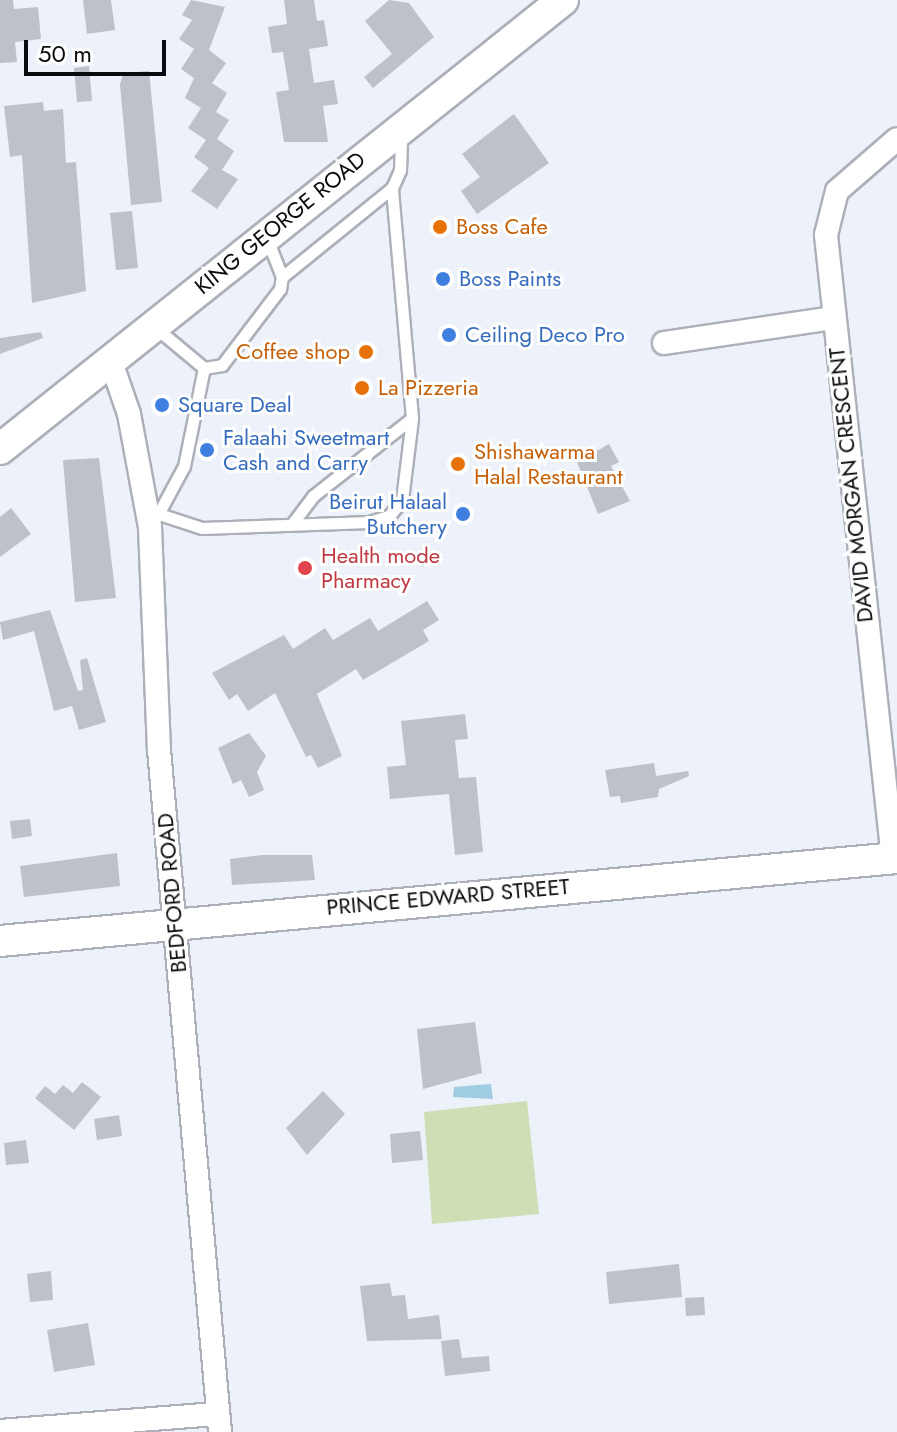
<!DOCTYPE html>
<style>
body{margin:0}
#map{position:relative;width:897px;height:1432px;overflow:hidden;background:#edf1fa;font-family:Jost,sans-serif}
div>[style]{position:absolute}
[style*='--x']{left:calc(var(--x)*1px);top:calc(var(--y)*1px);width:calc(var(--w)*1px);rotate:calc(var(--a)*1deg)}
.green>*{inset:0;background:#cedeb5}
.water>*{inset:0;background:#9fcde4}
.building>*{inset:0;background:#bdc1c9}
.roads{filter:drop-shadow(2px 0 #adb0b8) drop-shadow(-2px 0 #adb0b8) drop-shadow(0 2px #adb0b8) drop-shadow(0 -2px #adb0b8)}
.service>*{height:11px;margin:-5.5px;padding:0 5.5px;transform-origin:5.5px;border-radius:5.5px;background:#fff}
.minor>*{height:22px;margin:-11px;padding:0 11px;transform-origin:11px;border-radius:11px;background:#fff}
.secondary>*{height:30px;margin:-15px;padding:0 15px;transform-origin:15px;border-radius:15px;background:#fff}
.dots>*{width:22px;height:22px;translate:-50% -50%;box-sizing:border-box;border:4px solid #fefefe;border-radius:50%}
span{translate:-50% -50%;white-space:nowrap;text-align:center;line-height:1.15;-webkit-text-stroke:6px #fefefe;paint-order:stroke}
.street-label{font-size:22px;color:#0a0b0e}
.food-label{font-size:22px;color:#c56008}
.left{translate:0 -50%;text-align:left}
.right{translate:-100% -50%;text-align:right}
.shop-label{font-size:22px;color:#366cbe}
.health-label{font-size:22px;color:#be3a42}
.scale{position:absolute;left:24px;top:40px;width:142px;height:36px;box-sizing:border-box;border:4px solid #0a0b0e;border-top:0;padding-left:10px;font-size:24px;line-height:28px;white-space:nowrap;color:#0a0b0e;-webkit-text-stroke:6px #fefefe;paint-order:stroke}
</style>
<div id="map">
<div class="green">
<div style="clip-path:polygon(527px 1101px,539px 1214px,432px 1224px,424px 1112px)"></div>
</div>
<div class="water">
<div style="clip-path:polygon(491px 1084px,493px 1099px,453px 1097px,454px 1087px)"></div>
</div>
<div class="building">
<div style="clip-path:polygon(0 0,13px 0,14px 9px,38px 7px,41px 39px,15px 42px,17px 62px,0 63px)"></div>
<div style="clip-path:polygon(83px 0,111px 0,115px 30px,87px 34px)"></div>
<div style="clip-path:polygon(191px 0,225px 7px,209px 50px,226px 63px,212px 83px,227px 93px,216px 112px,229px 120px,217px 139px,234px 151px,222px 170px,238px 179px,217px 209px,191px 191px,209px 168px,194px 157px,206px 140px,188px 128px,201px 108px,185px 98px,194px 78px,181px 69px,194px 49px,179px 39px,192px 20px,182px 15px)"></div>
<div style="clip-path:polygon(284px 0,314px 0,317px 21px,324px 20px,328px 46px,309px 49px,314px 83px,334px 80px,338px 104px,323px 106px,328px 142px,284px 142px,276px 92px,289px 90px,283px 52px,272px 53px,268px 27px,287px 24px)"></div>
<div style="clip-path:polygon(389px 0,409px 3px,434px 37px,373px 88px,364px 77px,392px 54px,365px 21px)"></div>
<div style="clip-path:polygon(89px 66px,92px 101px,77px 102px,74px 68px)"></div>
<div style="clip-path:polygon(149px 71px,162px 202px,131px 205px,120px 85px,123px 73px)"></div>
<div style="clip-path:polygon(43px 102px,44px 111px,63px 109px,66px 163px,76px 162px,86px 291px,32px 303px,22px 155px,10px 157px,4px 106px)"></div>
<div style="clip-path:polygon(514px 114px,549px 163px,477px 214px,461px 191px,480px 177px,462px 154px)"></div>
<div style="clip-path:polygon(132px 211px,138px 268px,116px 270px,110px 213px)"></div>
<div style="clip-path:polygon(41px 332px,43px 338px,0 354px,0 338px)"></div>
<div style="clip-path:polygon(609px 444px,619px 462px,611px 466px,630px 501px,598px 514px,577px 462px)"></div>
<div style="clip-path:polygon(99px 458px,116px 598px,75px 602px,63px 460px)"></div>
<div style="clip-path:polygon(11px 508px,31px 534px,0 557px,0 517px)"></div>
<div style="clip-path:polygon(427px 601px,439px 620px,423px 630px,429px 641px,363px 680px,356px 669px,317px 694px,342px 756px,318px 768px,311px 755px,306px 757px,275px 693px,248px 711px,237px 694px,229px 700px,212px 673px,284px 635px,293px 649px,325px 628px,333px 640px,370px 618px,378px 631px)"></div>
<div style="clip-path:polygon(50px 610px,78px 691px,83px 690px,80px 660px,87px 658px,106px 722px,79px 730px,72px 706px,54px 711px,34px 631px,3px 640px,0 622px)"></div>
<div style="clip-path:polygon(465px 714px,468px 739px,455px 740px,459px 778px,476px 777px,483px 852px,455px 855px,449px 794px,390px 799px,387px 767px,406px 765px,401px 721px)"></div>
<div style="clip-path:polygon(249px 733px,266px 756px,257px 772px,264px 790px,249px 797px,241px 780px,233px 784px,218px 748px)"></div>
<div style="clip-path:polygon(654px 763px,656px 776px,688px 771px,689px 776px,659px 789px,658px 797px,621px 803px,620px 796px,610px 797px,605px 770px)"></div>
<div style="clip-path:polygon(30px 819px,32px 836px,12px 839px,10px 821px)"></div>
<div style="clip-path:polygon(117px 853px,120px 886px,24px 897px,20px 866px)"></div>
<div style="clip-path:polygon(263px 855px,312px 855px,315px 880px,232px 885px,230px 859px)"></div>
<div style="clip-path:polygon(475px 1022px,482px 1073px,423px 1089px,417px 1029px)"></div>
<div style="clip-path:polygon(82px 1082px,101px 1097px,74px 1130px,35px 1098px,45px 1086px,55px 1094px,63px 1085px,73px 1093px)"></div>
<div style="clip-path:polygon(323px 1091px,345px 1114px,307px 1155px,286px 1128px)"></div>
<div style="clip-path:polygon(119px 1115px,122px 1136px,97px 1140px,94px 1119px)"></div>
<div style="clip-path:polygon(420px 1131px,423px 1160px,392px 1163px,390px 1134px)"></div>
<div style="clip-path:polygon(26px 1140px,29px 1163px,6px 1165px,4px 1143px)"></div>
<div style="clip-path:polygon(679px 1264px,682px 1297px,609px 1304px,606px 1272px)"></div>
<div style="clip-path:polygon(51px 1271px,53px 1300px,30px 1302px,27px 1274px)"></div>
<div style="clip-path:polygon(390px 1283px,392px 1296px,405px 1295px,408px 1319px,439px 1315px,442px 1339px,367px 1341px,360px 1286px)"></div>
<div style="clip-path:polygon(704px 1297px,705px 1315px,686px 1316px,685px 1298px)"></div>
<div style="clip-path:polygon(88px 1323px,95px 1365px,54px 1372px,47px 1330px)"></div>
<div style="clip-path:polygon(459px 1339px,462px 1358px,489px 1356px,490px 1371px,445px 1376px,441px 1341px)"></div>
</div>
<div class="roads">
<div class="service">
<div style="--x:282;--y:277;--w:141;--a:-39"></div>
<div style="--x:392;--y:188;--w:20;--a:-66"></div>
<div style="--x:400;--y:170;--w:34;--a:-88"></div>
<div style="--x:156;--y:328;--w:62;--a:39.8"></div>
<div style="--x:204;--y:368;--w:18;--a:-9"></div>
<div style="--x:222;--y:365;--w:96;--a:-52.7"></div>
<div style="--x:280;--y:289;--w:12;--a:-81"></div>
<div style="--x:282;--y:277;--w:41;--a:-111.5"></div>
<div style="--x:159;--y:514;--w:45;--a:18"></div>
<div style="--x:202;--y:528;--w:167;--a:-2.1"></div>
<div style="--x:369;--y:522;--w:21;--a:-17"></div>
<div style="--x:389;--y:516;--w:21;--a:-51"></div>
<div style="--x:402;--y:500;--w:83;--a:-83"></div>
<div style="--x:412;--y:418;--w:231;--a:-95"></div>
<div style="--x:156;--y:518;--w:59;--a:-61.7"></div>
<div style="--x:184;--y:466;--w:100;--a:-78.5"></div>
<div style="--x:292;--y:524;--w:35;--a:-53"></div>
<div style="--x:313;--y:496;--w:126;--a:-38.2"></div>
</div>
<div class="minor">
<div style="--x:664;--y:343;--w:171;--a:-8.4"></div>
<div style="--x:110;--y:359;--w:58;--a:70.9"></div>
<div style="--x:129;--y:414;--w:115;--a:79.5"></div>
<div style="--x:150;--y:527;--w:223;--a:87.7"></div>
<div style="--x:159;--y:750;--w:685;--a:84.89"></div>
<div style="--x:893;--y:859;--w:628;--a:-96.13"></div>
<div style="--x:826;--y:235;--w:45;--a:-76"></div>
<div style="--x:837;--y:191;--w:79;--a:-40.9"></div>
<div style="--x:0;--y:1431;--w:219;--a:-4.5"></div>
</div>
<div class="secondary">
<div style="--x:0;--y:449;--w:720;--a:-38.57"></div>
<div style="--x:0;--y:941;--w:901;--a:-5.29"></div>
</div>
</div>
<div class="dots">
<div style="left:440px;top:227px;background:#e8710a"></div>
<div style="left:443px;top:279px;background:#3f7fe0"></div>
<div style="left:449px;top:335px;background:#3f7fe0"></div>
<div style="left:366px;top:352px;background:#e8710a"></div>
<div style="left:362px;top:388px;background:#e8710a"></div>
<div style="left:162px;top:405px;background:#3f7fe0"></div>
<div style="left:207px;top:450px;background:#3f7fe0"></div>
<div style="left:458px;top:464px;background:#e8710a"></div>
<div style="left:463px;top:514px;background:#3f7fe0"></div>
<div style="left:305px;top:568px;background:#e0444e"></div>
</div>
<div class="street-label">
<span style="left:280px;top:223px;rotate:-39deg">KING GEORGE ROAD</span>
<span style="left:851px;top:485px;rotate:-96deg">DAVID MORGAN CRESCENT</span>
<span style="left:172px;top:893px;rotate:-95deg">BEDFORD ROAD</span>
<span style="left:448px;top:897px;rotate:-5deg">PRINCE EDWARD STREET</span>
</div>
<div class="food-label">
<span class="left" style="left:456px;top:227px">Boss Cafe</span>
<span class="right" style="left:350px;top:352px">Coffee shop</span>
<span class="left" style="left:378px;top:388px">La Pizzeria</span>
<span class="left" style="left:474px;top:464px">Shishawarma<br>Halal Restaurant</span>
</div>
<div class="shop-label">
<span class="left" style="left:459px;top:279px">Boss Paints</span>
<span class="left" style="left:465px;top:335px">Ceiling Deco Pro</span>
<span class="left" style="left:178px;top:405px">Square Deal</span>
<span class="left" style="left:223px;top:450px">Falaahi Sweetmart<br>Cash and Carry</span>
<span class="right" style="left:447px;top:514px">Beirut Halaal<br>Butchery</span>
</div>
<div class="health-label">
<span class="left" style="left:321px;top:568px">Health mode<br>Pharmacy</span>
</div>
<div class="scale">50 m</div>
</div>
